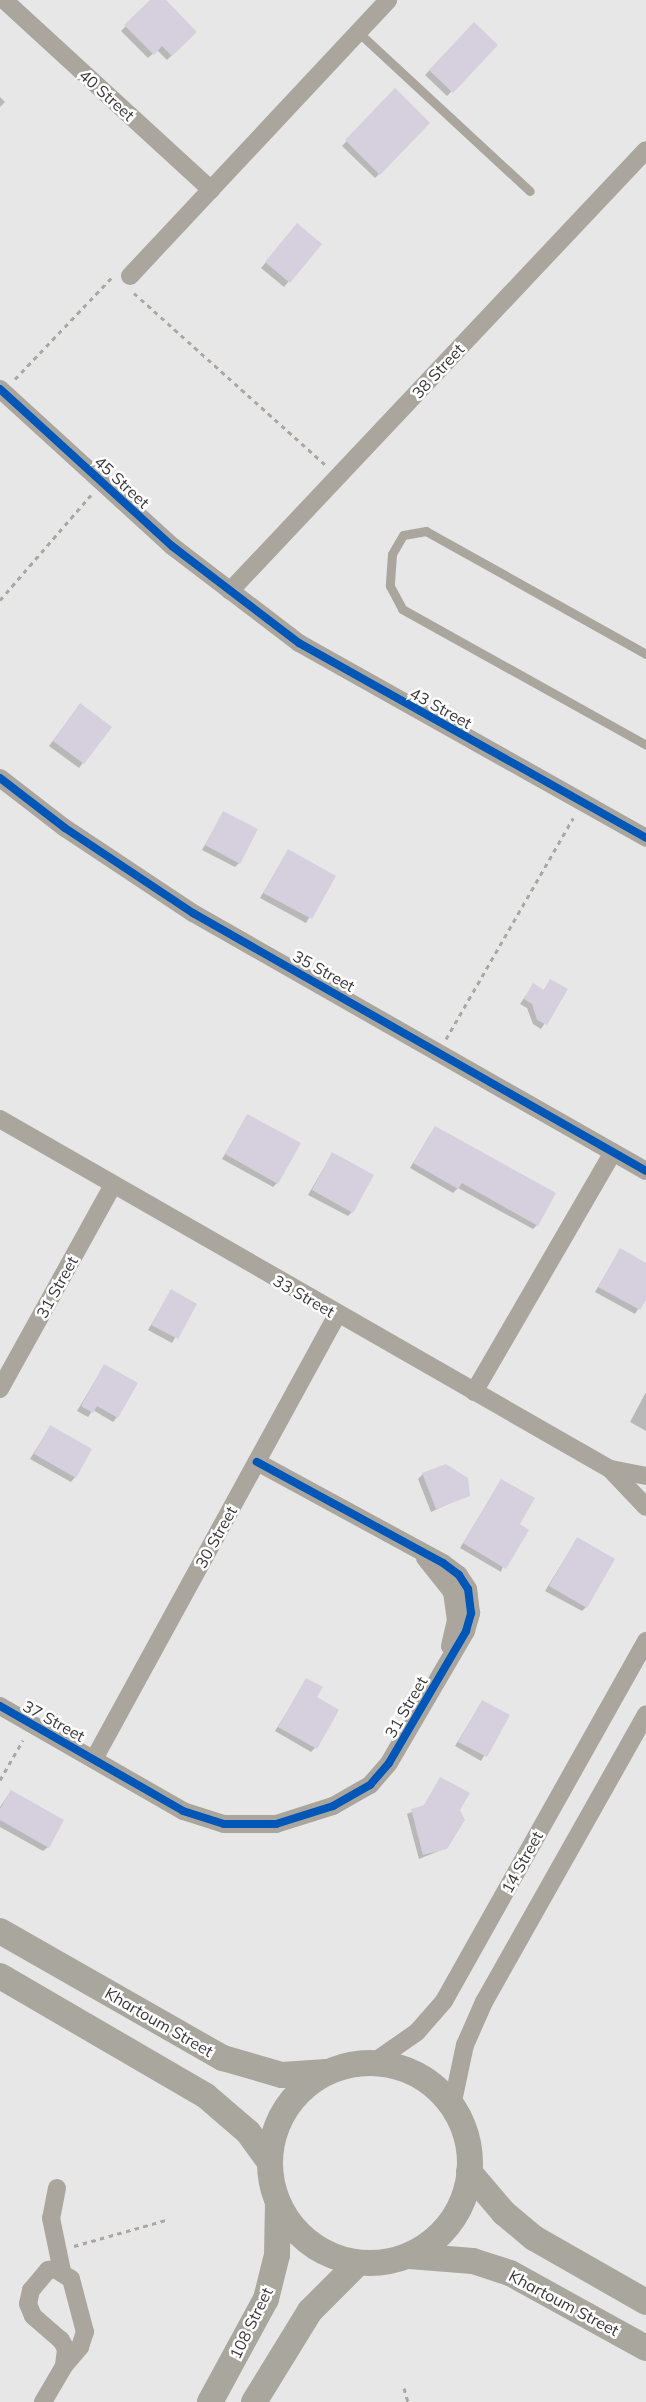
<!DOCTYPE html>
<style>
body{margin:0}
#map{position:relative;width:646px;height:2402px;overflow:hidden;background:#e7e7e8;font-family:Mulish,sans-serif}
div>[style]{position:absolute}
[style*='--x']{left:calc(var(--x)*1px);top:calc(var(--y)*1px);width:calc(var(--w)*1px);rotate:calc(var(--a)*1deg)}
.shadow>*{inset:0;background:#0003}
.building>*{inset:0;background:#d6cfdd}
.path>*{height:3px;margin-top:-1.5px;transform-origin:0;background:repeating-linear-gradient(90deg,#aaa7a3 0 4.5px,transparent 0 9px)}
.lane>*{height:9px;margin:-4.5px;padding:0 4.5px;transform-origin:4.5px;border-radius:4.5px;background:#aaa69e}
.street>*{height:18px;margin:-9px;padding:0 9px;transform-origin:9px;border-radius:9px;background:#aaa69e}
.secondary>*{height:26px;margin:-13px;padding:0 13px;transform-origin:13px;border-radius:13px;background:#a8a69d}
.secondary>.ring{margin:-13px;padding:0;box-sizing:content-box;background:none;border:26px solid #a8a69d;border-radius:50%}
.cycleway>*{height:8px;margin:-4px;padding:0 4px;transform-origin:4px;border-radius:4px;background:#0057b8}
span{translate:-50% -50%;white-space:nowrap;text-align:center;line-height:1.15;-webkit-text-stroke:5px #fff;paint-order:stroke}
.street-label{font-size:16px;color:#373738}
</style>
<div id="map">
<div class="shadow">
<div style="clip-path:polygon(152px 0,164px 0,195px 32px,167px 60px,157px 50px,148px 58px,121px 31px)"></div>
<div style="clip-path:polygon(474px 24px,496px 45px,447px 96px,425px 75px)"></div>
<div style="clip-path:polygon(395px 91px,428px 123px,375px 178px,342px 146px)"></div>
<div style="clip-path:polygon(0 97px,5px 102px,0 107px)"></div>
<div style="clip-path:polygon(293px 230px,320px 245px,284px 287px,261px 268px)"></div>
<div style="clip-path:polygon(76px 710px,110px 727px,79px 768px,49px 746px)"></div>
<div style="clip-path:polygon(223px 813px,239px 863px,235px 867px,202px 850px)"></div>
<div style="clip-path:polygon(288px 851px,334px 876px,306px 923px,260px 898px)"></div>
<div style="clip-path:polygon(550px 981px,566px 990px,541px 1029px,533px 1024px,527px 1008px,520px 1004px,533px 985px,543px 991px)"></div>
<div style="clip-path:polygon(248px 1116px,277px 1183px,273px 1187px,222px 1159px)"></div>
<div style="clip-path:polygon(431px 1133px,537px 1225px,533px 1229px,458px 1188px,453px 1193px,410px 1168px)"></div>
<div style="clip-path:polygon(332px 1154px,352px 1212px,348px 1216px,308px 1195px)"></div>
<div style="clip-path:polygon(620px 1250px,646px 1264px,646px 1296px,635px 1314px,595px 1292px)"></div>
<div style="clip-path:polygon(171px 1291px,195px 1304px,172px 1343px,148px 1330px)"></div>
<div style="clip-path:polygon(104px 1366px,117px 1417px,113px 1422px,93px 1410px,88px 1417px,77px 1411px)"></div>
<div style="clip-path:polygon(646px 1392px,646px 1431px,630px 1422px)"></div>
<div style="clip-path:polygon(50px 1427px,75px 1477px,71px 1482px,30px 1459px)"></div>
<div style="clip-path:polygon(423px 1474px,468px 1495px,431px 1512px,418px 1479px)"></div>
<div style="clip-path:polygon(501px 1481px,518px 1525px,501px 1572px,460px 1548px)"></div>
<div style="clip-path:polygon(577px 1539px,586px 1607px,582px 1611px,545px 1591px)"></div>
<div style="clip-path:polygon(307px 1680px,315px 1698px,315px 1748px,311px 1752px,275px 1731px)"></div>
<div style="clip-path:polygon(482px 1702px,508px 1716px,481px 1761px,455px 1746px)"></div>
<div style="clip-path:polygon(441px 1779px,459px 1810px,446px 1848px,419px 1859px,407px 1814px,423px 1807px)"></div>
<div style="clip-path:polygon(11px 1791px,48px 1847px,43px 1851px,0 1827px,0 1807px)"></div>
</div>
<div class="building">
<div style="clip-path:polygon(150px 0,166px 0,197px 32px,172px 56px,162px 46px,154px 55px,124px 25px)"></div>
<div style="clip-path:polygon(474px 22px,498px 45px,453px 93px,429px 70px)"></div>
<div style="clip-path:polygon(395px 88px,430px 123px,380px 175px,345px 140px)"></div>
<div style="clip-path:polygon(297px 223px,322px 244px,290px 283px,265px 262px)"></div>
<div style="clip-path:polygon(80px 703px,112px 727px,84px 764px,53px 741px)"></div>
<div style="clip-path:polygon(223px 811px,258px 829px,240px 864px,205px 845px)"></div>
<div style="clip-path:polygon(288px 849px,336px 876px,312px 919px,263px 893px)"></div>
<div style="clip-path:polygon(550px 979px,568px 989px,547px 1025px,537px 1020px,532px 1004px,524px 999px,533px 983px,544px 990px)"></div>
<div style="clip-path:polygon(247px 1114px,301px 1143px,278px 1184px,225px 1154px)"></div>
<div style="clip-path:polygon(435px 1126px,556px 1193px,538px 1226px,462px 1183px,458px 1189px,413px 1163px)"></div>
<div style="clip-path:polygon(332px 1152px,374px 1175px,353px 1213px,312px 1190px)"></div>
<div style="clip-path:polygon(620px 1248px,646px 1263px,646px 1300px,640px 1310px,598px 1287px)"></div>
<div style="clip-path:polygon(171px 1289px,197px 1304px,178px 1339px,151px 1325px)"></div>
<div style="clip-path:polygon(104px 1364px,138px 1383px,118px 1418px,97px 1406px,93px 1413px,81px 1406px)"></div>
<div style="clip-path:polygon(50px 1425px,92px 1449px,76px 1478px,34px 1454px)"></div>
<div style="clip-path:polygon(446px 1464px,468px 1478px,470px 1496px,436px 1509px,422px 1473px)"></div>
<div style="clip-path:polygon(501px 1479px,535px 1498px,520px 1524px,529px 1530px,506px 1569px,463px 1543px)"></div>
<div style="clip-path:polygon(577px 1537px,615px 1559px,587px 1608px,549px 1586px)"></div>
<div style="clip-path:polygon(306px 1678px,323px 1687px,317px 1697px,339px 1710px,317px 1749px,278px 1727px)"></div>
<div style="clip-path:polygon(482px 1700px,510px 1715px,487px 1757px,458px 1742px)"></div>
<div style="clip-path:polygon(440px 1777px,470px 1793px,460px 1810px,465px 1820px,447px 1849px,423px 1855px,411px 1809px,424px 1805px)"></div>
<div style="clip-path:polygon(11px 1790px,64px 1820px,49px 1848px,0 1820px,0 1809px)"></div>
</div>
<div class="path">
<div style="--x:134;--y:293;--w:258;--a:41.9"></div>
<div style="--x:15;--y:379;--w:142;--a:-46.4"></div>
<div style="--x:0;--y:600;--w:139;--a:-49.1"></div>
<div style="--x:446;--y:1039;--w:255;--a:-60.1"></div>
<div style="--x:0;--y:1780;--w:46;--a:-60.1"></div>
<div style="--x:74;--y:2246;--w:96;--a:-15.8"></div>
<div style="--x:404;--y:2388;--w:15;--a:74"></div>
</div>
<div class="lane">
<div style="--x:358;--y:32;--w:234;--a:42.8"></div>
<div style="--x:646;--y:654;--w:252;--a:-150.8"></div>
<div style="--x:426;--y:531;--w:23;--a:170"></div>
<div style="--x:403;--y:535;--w:22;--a:120"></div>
<div style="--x:392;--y:554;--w:32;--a:94"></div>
<div style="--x:390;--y:586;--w:26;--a:62"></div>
<div style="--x:402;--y:609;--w:279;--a:29.1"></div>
</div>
<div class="street">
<div style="--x:4;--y:0;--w:281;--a:42.5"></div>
<div style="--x:130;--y:276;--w:378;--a:-46.9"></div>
<div style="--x:0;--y:389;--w:233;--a:42.4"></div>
<div style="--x:172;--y:546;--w:160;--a:37.4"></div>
<div style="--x:299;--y:643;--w:398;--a:29.3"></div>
<div style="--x:230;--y:591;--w:606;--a:-46.67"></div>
<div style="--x:0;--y:778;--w:82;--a:37.6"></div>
<div style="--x:65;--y:828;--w:154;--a:33.6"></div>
<div style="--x:193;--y:913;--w:521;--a:29.66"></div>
<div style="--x:0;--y:1119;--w:703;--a:29.85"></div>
<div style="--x:610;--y:1469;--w:52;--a:46.5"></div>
<div style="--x:0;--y:1389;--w:233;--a:-61"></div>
<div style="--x:474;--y:1392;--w:277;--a:-59.9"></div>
<div style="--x:611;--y:1469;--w:36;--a:11"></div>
<div style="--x:425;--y:1558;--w:43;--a:51.5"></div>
<div style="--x:452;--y:1592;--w:28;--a:82"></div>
<div style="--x:456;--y:1620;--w:27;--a:103"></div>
<div style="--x:0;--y:1706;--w:211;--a:29.8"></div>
<div style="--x:183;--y:1811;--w:43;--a:17.6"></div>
<div style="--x:224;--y:1824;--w:52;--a:0"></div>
<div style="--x:276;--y:1824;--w:60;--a:-17.5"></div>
<div style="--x:333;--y:1806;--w:43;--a:-29.6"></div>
<div style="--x:370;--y:1785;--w:29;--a:-49"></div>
<div style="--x:389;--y:1763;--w:153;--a:-59.7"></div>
<div style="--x:466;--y:1631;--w:19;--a:-74"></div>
<div style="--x:471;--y:1613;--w:24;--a:-97"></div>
<div style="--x:468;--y:1589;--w:17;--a:-123"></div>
<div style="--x:459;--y:1575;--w:20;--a:-143"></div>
<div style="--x:443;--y:1563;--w:212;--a:-151.5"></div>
<div style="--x:94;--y:1759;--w:506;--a:-61.31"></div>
<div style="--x:374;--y:2062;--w:52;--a:-34.9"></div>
<div style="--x:417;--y:2032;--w:41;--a:-48.9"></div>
<div style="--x:444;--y:2001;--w:413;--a:-60.7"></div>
<div style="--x:452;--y:2106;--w:62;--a:-78"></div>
<div style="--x:465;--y:2045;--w:47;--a:-66.2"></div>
<div style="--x:484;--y:2002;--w:330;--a:-60.6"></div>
<div style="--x:57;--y:2188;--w:31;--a:101"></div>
<div style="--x:51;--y:2218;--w:54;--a:78.3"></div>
<div style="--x:43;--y:2402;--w:42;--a:-59.7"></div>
<div style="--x:64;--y:2366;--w:25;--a:-50"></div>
<div style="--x:80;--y:2347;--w:16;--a:-72"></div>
<div style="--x:85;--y:2332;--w:55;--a:-104.8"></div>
<div style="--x:71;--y:2279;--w:19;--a:-148"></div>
<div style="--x:55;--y:2269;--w:7;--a:172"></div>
<div style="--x:48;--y:2270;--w:26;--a:130"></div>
<div style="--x:31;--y:2290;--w:14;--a:102"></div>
<div style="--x:28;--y:2304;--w:13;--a:67"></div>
<div style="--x:33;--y:2316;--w:37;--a:41"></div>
<div style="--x:61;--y:2340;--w:10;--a:61"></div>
<div style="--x:66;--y:2349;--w:17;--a:97"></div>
</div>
<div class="secondary">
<div style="--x:0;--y:1931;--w:257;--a:29.7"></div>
<div style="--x:223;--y:2058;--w:61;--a:16.1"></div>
<div style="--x:282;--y:2075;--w:44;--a:-3.9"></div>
<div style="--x:0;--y:1976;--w:238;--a:30.2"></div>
<div style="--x:206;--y:2096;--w:55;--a:40.6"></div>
<div style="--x:248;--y:2132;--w:36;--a:54"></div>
<div class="ring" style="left:270px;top:2063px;width:174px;height:174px"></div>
<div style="--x:469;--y:2172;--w:54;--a:49.5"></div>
<div style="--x:504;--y:2213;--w:39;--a:40"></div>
<div style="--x:534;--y:2238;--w:129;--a:29.7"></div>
<div style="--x:409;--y:2256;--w:64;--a:4.5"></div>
<div style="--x:473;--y:2261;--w:39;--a:18"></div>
<div style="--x:510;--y:2273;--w:155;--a:28.9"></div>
<div style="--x:210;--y:2402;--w:117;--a:-61.5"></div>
<div style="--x:266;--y:2299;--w:45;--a:-76"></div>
<div style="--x:277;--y:2255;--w:50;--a:-88.9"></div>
<div style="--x:254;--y:2402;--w:107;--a:-58.4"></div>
<div style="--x:310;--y:2311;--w:68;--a:-45"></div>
</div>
<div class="cycleway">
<div style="--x:0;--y:389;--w:233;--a:42.4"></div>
<div style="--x:172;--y:546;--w:160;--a:37.4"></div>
<div style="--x:299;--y:643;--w:398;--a:29.3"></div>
<div style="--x:0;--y:778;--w:82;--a:37.6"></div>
<div style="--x:65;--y:828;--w:154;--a:33.6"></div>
<div style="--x:193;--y:913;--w:521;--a:29.66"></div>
<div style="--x:0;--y:1706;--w:211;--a:29.8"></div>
<div style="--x:183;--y:1811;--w:43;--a:17.6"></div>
<div style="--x:224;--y:1824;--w:52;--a:0"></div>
<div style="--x:276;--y:1824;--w:60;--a:-17.5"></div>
<div style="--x:333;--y:1806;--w:43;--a:-29.6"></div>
<div style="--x:370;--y:1785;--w:29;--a:-49"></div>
<div style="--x:389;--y:1763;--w:153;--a:-59.7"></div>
<div style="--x:466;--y:1631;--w:19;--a:-74"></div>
<div style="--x:471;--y:1613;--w:24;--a:-97"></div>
<div style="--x:468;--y:1589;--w:17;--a:-123"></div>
<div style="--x:459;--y:1575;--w:20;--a:-143"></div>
<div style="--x:443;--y:1563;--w:212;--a:-151.5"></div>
</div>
<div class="street-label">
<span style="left:107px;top:95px;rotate:42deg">40 Street</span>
<span style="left:438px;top:371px;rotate:-47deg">38 Street</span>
<span style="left:122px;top:482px;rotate:43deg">45 Street</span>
<span style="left:441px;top:708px;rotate:29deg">43 Street</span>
<span style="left:324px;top:971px;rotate:29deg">35 Street</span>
<span style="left:57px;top:1287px;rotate:-61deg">31 Street</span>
<span style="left:304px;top:1296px;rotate:30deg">33 Street</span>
<span style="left:216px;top:1537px;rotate:-61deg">30 Street</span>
<span style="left:406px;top:1707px;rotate:-60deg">31 Street</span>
<span style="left:54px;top:1721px;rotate:29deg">37 Street</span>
<span style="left:522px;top:1862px;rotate:-61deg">14 Street</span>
<span style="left:159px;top:2022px;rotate:30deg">Khartoum Street</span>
<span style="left:564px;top:2303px;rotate:28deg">Khartoum Street</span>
<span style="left:251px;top:2323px;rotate:-64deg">108 Street</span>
</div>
</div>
